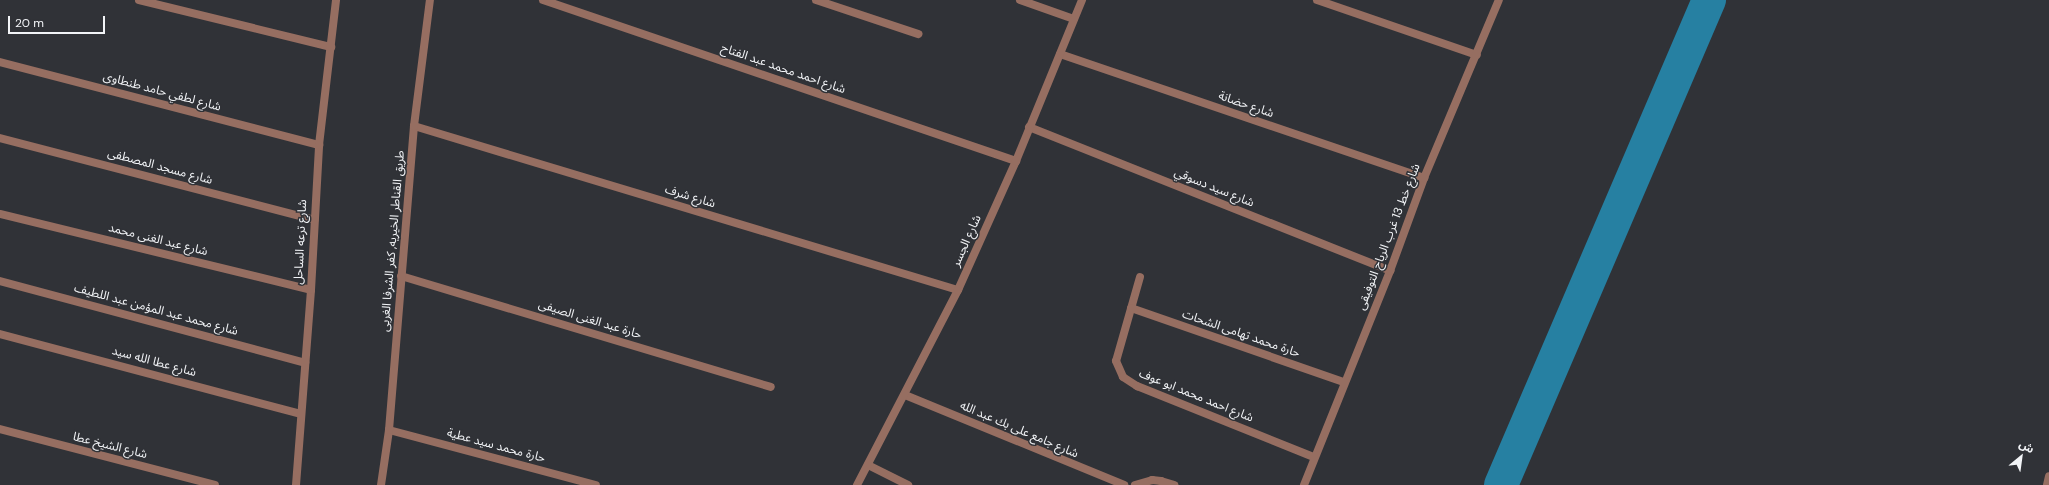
<!DOCTYPE html>
<meta charset="utf-8">
<style>
body{margin:0}
#map{position:relative;width:2049px;height:485px;overflow:hidden;background:#303237;font-family:"DM Sans","Noto Sans Arabic",sans-serif}
div>[style]{position:absolute}
[style*='--x']{left:calc(var(--x)*1px);top:calc(var(--y)*1px);width:calc(var(--w)*1px);rotate:calc(var(--a)*1deg)}
.canal>*{height:34px;margin:-17px;padding:0 17px;transform-origin:17px;border-radius:17px;background:#2680a2}
.minor>*{height:8px;margin:-4px;padding:0 4px;transform-origin:4px;border-radius:4px;background:#966e61}
.tertiary>*{height:8px;margin:-4px;padding:0 4px;transform-origin:4px;border-radius:4px;background:#966e61}
span{translate:-50% -50%;white-space:nowrap;text-align:center;line-height:1.15;-webkit-text-stroke:3px #303237;paint-order:stroke}
.street-label{font-size:12px;color:#f2f4f7}
.north{position:absolute;left:2001px;top:437px;width:40px;height:40px;-webkit-text-stroke:3px #303237;paint-order:stroke;rotate:29deg;font-size:11px;font-weight:700;line-height:16px;text-align:center;color:#f2f4f7}
.north::after{content:'';display:block;margin:auto;width:14px;height:18px;background:#f2f4f7;clip-path:polygon(50% 0,100% 100%,50% 72%,0 100%)}
.scale{position:absolute;left:8px;top:16px;width:97px;height:18px;box-sizing:border-box;border:2px solid #f2f4f7;border-top:0;padding-left:5px;font-size:12px;line-height:14px;white-space:nowrap;color:#f2f4f7;-webkit-text-stroke:3px #303237;paint-order:stroke}
</style>
<div id="map">
<div class="canal">
<div style="--x:1501;--y:485;--w:528;--a:-66.79"></div>
</div>
<div class="minor">
<div style="--x:139;--y:0;--w:198;--a:13.8"></div>
<div style="--x:543;--y:0;--w:500;--a:18.8"></div>
<div style="--x:816;--y:0;--w:108;--a:18.4"></div>
<div style="--x:1020;--y:0;--w:57;--a:19.4"></div>
<div style="--x:1317;--y:0;--w:169;--a:19"></div>
<div style="--x:1060;--y:54;--w:385;--a:18.8"></div>
<div style="--x:0;--y:62;--w:330;--a:14.6"></div>
<div style="--x:414;--y:126;--w:568;--a:16.78"></div>
<div style="--x:1029;--y:127;--w:389;--a:21.7"></div>
<div style="--x:0;--y:138;--w:325;--a:14.6"></div>
<div style="--x:0;--y:214;--w:320;--a:13.7"></div>
<div style="--x:401;--y:276;--w:386;--a:16.7"></div>
<div style="--x:1140;--y:277;--w:87;--a:105.9"></div>
<div style="--x:1116;--y:361;--w:17;--a:66"></div>
<div style="--x:1123;--y:377;--w:17;--a:33"></div>
<div style="--x:1137;--y:386;--w:191;--a:21.9"></div>
<div style="--x:0;--y:281;--w:316;--a:15"></div>
<div style="--x:1131;--y:308;--w:225;--a:19.2"></div>
<div style="--x:0;--y:334;--w:311;--a:14.9"></div>
<div style="--x:905;--y:395;--w:237;--a:22.3"></div>
<div style="--x:0;--y:429;--w:222;--a:14.6"></div>
<div style="--x:389;--y:430;--w:214;--a:14.9"></div>
<div style="--x:868;--y:465;--w:45;--a:26.6"></div>
<div style="--x:296;--y:485;--w:196;--a:-85.6"></div>
<div style="--x:311;--y:290;--w:145;--a:-86.8"></div>
<div style="--x:319;--y:145;--w:146;--a:-83.3"></div>
<div style="--x:857;--y:485;--w:220;--a:-62.6"></div>
<div style="--x:958;--y:290;--w:141;--a:-65.8"></div>
<div style="--x:1016;--y:161;--w:174;--a:-67.7"></div>
<div style="--x:1135;--y:485;--w:18;--a:-16"></div>
<div style="--x:1152;--y:480;--w:9;--a:6"></div>
<div style="--x:1161;--y:481;--w:14;--a:17"></div>
<div style="--x:1304;--y:485;--w:231;--a:-68.1"></div>
<div style="--x:1390;--y:271;--w:99;--a:-69.9"></div>
<div style="--x:1424;--y:178;--w:193;--a:-67.2"></div>
<div style="--x:2047;--y:485;--w:9;--a:-77"></div>
</div>
<div class="tertiary">
<div style="--x:381;--y:485;--w:56;--a:-81.7"></div>
<div style="--x:389;--y:430;--w:305;--a:-85.3"></div>
<div style="--x:414;--y:126;--w:127;--a:-82.8"></div>
</div>
<div class="street-label">
<span style="left:783px;top:69px;rotate:19deg">شارع احمد محمد عبد الفتاح</span>
<span style="left:162px;top:92px;rotate:15deg">شارع لطفي حامد طنطاوى</span>
<span style="left:1246px;top:105px;rotate:19deg">شارع حضانة</span>
<span style="left:160px;top:167px;rotate:15deg">شارع مسجد المصطفى</span>
<span style="left:1214px;top:188px;rotate:22deg">شارع سيد دسوقي</span>
<span style="left:690px;top:197px;rotate:17deg">شارع شرف</span>
<span style="left:1389px;top:237px;rotate:-69deg">شارع خط 13 غرب الرياح التوفيقى</span>
<span style="left:158px;top:240px;rotate:14deg">شارع عبد الغنى محمد</span>
<span style="left:393px;top:241px;rotate:-85deg">طريق القناطر الخيريه, كفر الشرفا الغربى</span>
<span style="left:967px;top:241px;rotate:-66deg">شارع الجسر</span>
<span style="left:301px;top:242px;rotate:-87deg">شارع ترعه الساحل</span>
<span style="left:156px;top:310px;rotate:15deg">شارع محمد عبد المؤمن عبد اللطيف</span>
<span style="left:590px;top:320px;rotate:17deg">حارة عبد الغنى الصيفى</span>
<span style="left:1241px;top:334px;rotate:19deg">حارة محمد تهامى الشحات</span>
<span style="left:154px;top:362px;rotate:15deg">شارع عطا الله سيد</span>
<span style="left:1196px;top:396px;rotate:22deg">شارع احمد محمد ابو عوف</span>
<span style="left:1019px;top:430px;rotate:23deg">شارع جامع على بك عبد الله</span>
<span style="left:110px;top:446px;rotate:14deg">شارع الشيخ عطا</span>
<span style="left:496px;top:446px;rotate:15deg">حارة محمد سيد عطية</span>
</div>
<div class="north">ش</div>
<div class="scale">20 m</div>
</div>
